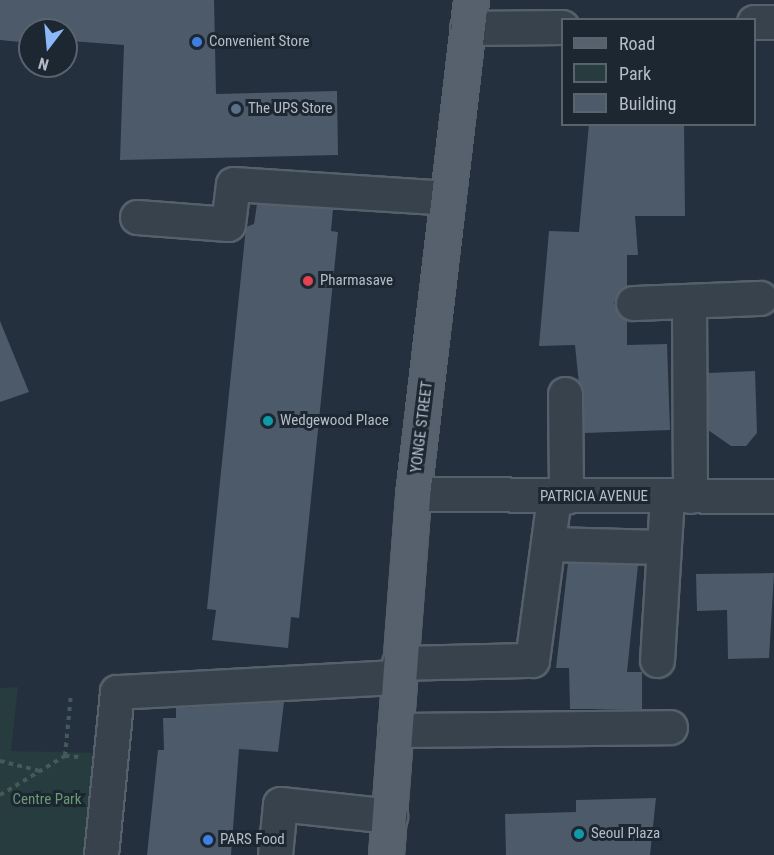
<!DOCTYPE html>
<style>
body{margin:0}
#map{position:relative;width:774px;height:855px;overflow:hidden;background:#24303d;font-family:"Roboto Condensed",sans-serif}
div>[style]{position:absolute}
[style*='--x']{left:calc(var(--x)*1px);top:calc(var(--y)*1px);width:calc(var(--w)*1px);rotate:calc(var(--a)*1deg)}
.green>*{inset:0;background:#263c3e}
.building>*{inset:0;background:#4d5a69}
.path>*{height:4px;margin-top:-2px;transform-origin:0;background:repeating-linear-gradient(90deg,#44595b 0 4.5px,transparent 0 9px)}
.roads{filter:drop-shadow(2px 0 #56606b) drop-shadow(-2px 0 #56606b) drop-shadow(0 2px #56606b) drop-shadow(0 -2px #56606b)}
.minor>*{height:33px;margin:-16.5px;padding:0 16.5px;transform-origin:16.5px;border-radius:16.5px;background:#38424d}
.major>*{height:33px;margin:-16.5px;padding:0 16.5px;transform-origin:16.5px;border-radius:16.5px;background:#56616d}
.dots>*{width:16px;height:16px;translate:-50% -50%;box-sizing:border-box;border:3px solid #1d2732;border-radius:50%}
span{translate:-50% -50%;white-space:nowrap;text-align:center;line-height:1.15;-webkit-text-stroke:6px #1d2732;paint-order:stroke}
.poi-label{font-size:15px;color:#b4bdc9}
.left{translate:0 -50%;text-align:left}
.street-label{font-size:15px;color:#b4bdc9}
.park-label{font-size:15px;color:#6b9974}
.legend{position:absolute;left:561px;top:18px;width:195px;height:108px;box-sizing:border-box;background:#1d2732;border:2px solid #59636e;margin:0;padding:8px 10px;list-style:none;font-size:18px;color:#b4bdc9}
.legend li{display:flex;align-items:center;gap:12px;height:30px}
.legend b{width:30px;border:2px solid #59636e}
.north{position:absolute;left:18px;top:18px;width:60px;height:60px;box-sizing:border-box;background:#1d2732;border:2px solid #59636e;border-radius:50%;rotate:196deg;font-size:16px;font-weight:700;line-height:24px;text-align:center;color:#b4bdc9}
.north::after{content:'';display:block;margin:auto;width:21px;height:27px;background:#8bb8f7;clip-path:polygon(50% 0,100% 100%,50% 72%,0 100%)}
</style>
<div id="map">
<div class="green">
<div style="clip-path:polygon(18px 687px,11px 751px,100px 753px,88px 855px,0 855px,0 688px)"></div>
</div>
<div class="building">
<div style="clip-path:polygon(0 0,214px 0,216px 94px,337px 91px,338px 155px,120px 160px,124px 45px,70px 41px,66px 48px,66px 30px,30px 30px,30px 43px,0 40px)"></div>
<div style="clip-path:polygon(589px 124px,684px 124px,685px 216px,635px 216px,638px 255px,627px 255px,627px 286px,614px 303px,627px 320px,627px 345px,667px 344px,670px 430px,584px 433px,575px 345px,539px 346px,549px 231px,579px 232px)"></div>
<div style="clip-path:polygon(257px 204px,333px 209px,331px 231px,338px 232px,299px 618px,291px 617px,288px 648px,212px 640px,216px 610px,207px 609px,246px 227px,254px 224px)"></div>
<div style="clip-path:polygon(0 321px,29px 392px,0 402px)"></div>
<div style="clip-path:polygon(755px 371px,757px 433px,746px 446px,731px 446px,708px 430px,708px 373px)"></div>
<div style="clip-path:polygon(568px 563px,638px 565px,627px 672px,642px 672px,642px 709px,570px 709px,569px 668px,556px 668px)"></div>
<div style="clip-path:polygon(774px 573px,769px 658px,728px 659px,727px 610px,697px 611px,696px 574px)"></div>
<div style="clip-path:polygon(284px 702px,278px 752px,239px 749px,231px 855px,147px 855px,158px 750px,164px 750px,163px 718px,176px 718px,176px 708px)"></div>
<div style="clip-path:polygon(656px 798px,650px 855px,506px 855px,505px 814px,576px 812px,576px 800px)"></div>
</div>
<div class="path">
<div style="--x:65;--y:756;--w:14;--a:4"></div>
<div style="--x:0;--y:761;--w:41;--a:14"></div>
<div style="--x:0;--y:795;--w:76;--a:-31"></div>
<div style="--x:65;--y:756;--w:62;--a:-84.5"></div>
</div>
<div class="roads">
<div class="minor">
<div style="--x:754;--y:22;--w:20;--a:0"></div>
<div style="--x:467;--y:28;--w:95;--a:-0.6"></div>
<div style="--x:137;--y:217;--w:91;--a:4.4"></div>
<div style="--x:228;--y:224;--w:40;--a:-82.9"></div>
<div style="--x:233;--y:184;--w:215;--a:3.7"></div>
<div style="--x:689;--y:301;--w:195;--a:89.7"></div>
<div style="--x:633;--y:303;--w:127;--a:-2.3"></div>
<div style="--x:565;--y:394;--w:103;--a:89.4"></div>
<div style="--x:413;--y:494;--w:361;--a:0.3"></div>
<div style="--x:548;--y:544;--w:115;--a:1.5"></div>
<div style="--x:657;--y:660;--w:163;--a:-86.5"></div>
<div style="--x:399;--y:663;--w:133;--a:-1.3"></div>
<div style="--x:532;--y:660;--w:164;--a:-82.3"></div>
<div style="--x:395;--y:730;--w:275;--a:-0.6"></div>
<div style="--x:101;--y:855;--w:164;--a:-84.4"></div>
<div style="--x:117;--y:692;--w:281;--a:-3.1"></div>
<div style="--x:275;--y:855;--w:51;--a:-84.4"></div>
<div style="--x:280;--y:804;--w:111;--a:6.2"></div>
</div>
<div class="major">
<div style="--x:386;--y:855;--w:362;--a:-85.7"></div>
<div style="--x:413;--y:494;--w:497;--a:-83.3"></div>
</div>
</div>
<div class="dots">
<div style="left:197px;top:42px;background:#3f7fe0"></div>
<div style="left:236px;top:109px;background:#5c6f8a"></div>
<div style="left:308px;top:281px;background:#e0444e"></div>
<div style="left:268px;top:421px;background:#0f9aa8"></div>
<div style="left:579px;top:834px;background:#0f9aa8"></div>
<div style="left:208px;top:840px;background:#3f7fe0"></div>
</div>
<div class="poi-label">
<span class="left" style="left:209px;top:42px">Convenient Store</span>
<span class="left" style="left:248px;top:109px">The UPS Store</span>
<span class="left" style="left:320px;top:281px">Pharmasave</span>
<span class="left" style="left:280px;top:421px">Wedgewood Place</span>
<span class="left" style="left:591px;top:834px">Seoul Plaza</span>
<span class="left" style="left:220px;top:840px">PARS Food</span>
</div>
<div class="street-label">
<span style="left:422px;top:427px;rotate:-83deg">YONGE STREET</span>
<span style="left:594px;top:497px">PATRICIA AVENUE</span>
</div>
<div class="park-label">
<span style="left:47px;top:800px">Centre Park</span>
</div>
<ul class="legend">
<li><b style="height:8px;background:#56616d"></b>Road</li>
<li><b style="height:16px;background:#263c3e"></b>Park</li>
<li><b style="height:16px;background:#4d5a69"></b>Building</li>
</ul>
<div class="north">N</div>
</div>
